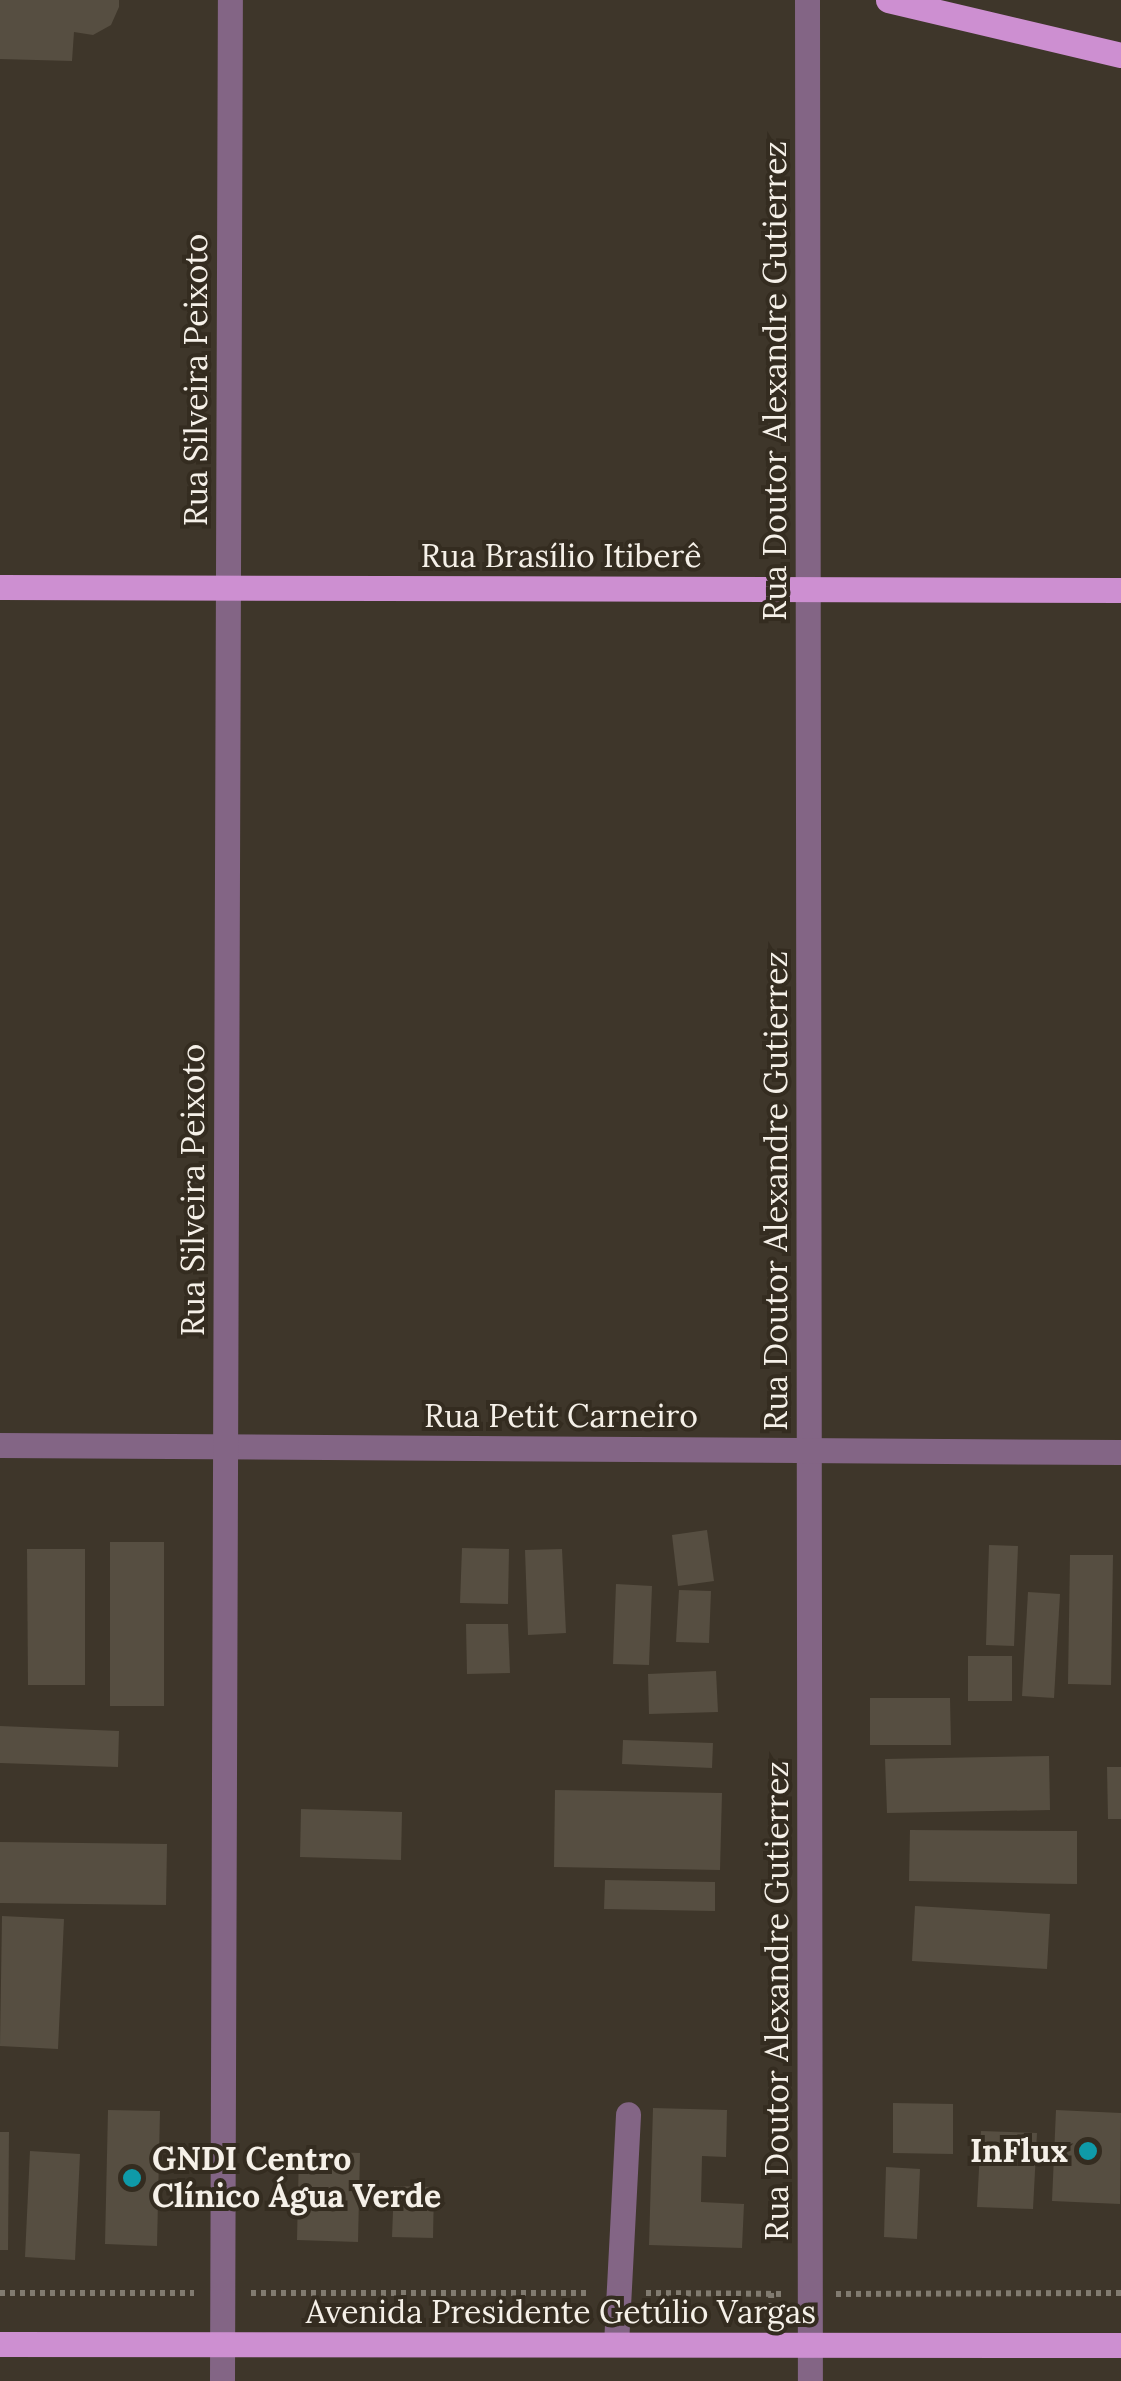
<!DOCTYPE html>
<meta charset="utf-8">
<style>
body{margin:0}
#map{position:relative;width:1121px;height:2381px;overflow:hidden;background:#3e362a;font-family:Lora,serif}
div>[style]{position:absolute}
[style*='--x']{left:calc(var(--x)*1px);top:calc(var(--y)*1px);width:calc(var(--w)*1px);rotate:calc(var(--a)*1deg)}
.building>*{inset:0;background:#564e41}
.path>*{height:6px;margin-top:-3px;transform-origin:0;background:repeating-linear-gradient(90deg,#817b70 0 5px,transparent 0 10px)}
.minor>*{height:25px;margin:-12.5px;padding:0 12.5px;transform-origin:12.5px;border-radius:12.5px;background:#836585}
.major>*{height:25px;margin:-12.5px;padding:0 12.5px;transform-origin:12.5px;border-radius:12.5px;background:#cd8fd1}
.dots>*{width:28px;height:28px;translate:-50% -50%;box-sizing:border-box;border:5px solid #342c20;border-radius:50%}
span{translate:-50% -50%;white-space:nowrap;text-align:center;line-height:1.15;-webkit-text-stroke:8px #342c20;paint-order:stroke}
.street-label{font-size:32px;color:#f5f0e8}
.poi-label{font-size:32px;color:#f5f0e8;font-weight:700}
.right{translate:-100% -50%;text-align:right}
.left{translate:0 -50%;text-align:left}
</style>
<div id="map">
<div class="building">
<div style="clip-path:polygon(0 0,119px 0,119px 7px,111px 25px,93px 35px,74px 32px,72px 61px,0 59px)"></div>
<div style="clip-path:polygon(707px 1530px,714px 1581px,678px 1586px,672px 1535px)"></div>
<div style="clip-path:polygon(110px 1542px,164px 1542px,164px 1706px,110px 1706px)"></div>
<div style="clip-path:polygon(989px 1545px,1018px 1546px,1014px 1646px,986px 1645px)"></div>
<div style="clip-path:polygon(462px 1548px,509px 1549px,508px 1604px,460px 1603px)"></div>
<div style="clip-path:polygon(27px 1549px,85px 1549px,85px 1685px,28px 1685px)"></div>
<div style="clip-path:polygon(562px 1549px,566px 1633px,528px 1635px,525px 1550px)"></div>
<div style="clip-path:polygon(1070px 1555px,1113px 1555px,1111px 1685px,1068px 1684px)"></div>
<div style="clip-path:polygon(616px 1584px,652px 1586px,649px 1665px,613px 1664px)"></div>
<div style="clip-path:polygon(679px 1590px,711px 1591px,709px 1643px,676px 1642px)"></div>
<div style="clip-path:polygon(1028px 1592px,1060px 1594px,1054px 1698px,1022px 1696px)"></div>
<div style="clip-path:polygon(466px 1624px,508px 1624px,510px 1673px,467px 1674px)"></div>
<div style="clip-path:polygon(968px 1656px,1012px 1656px,1012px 1701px,968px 1701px)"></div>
<div style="clip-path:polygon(716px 1671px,718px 1712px,649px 1714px,648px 1674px)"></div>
<div style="clip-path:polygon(870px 1698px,950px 1698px,951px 1745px,870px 1745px)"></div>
<div style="clip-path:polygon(0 1726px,119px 1731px,118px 1767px,0 1763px)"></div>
<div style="clip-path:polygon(623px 1740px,713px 1743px,712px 1768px,622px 1764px)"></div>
<div style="clip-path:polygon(1049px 1756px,1050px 1810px,887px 1813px,885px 1759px)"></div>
<div style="clip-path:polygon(1107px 1767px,1121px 1767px,1121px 1819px,1108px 1819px)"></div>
<div style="clip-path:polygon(555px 1790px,722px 1793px,720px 1870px,554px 1867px)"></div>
<div style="clip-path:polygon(301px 1809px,402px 1812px,401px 1860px,300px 1857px)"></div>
<div style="clip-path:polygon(910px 1830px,1077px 1831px,1077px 1884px,909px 1881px)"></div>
<div style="clip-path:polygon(0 1842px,167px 1844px,166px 1905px,0 1903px)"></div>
<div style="clip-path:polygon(605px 1880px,715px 1882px,715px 1911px,604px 1909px)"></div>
<div style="clip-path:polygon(915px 1906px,1050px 1914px,1047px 1969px,912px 1961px)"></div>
<div style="clip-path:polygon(2px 1916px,64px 1919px,58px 2049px,0 2046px)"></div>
<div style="clip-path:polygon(893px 2103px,953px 2104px,953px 2154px,893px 2153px)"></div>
<div style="clip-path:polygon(653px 2108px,727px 2110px,726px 2157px,702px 2156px,701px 2202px,744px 2204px,742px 2248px,649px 2245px)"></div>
<div style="clip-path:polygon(108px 2110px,160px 2111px,157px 2246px,105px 2244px)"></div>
<div style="clip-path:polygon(1056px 2110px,1121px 2113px,1120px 2204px,1052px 2201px)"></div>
<div style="clip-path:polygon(981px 2131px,1037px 2133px,1033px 2209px,977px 2207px)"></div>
<div style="clip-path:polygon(0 2132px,9px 2132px,8px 2250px,0 2250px)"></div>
<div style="clip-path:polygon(30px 2151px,80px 2154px,75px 2260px,25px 2257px)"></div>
<div style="clip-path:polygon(299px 2151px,360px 2153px,358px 2242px,297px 2240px)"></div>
<div style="clip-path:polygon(886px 2167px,920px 2169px,917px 2239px,884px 2237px)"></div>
<div style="clip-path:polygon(394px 2186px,434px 2187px,433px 2238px,392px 2237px)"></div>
</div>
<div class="path">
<div style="--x:0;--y:2293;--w:194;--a:0"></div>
<div style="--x:251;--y:2293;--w:338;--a:0"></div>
<div style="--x:646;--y:2293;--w:138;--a:0.4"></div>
<div style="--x:771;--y:2293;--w:24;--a:88"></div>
<div style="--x:836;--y:2294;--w:285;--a:-0.2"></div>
</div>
<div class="minor">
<div style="--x:807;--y:0;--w:2381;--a:89.93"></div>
<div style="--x:0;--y:1445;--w:1121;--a:0.36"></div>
<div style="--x:616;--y:2344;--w:230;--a:-87"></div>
<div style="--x:222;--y:2381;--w:2381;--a:-89.81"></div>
</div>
<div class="major">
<div style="--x:888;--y:0;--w:239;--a:13.3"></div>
<div style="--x:0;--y:587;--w:1121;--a:0.15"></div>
<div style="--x:0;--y:2344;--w:1121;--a:0.05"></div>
</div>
<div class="dots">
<div style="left:1088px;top:2151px;background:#0f9aa8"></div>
<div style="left:132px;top:2178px;background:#0f9aa8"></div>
</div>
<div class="street-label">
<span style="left:196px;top:380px;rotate:-90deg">Rua Silveira Peixoto</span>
<span style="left:775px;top:381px;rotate:-90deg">Rua Doutor Alexandre Gutierrez</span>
<span style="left:561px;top:556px">Rua Brasílio Itiberê</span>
<span style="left:193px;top:1190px;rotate:-90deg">Rua Silveira Peixoto</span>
<span style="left:776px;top:1191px;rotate:-90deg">Rua Doutor Alexandre Gutierrez</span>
<span style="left:561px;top:1416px">Rua Petit Carneiro</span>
<span style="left:777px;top:2001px;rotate:-90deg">Rua Doutor Alexandre Gutierrez</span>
<span style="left:561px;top:2312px">Avenida Presidente Getúlio Vargas</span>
</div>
<div class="poi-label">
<span class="right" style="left:1068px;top:2151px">InFlux</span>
<span class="left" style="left:152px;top:2178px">GNDI Centro<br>Clínico Água Verde</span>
</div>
</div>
